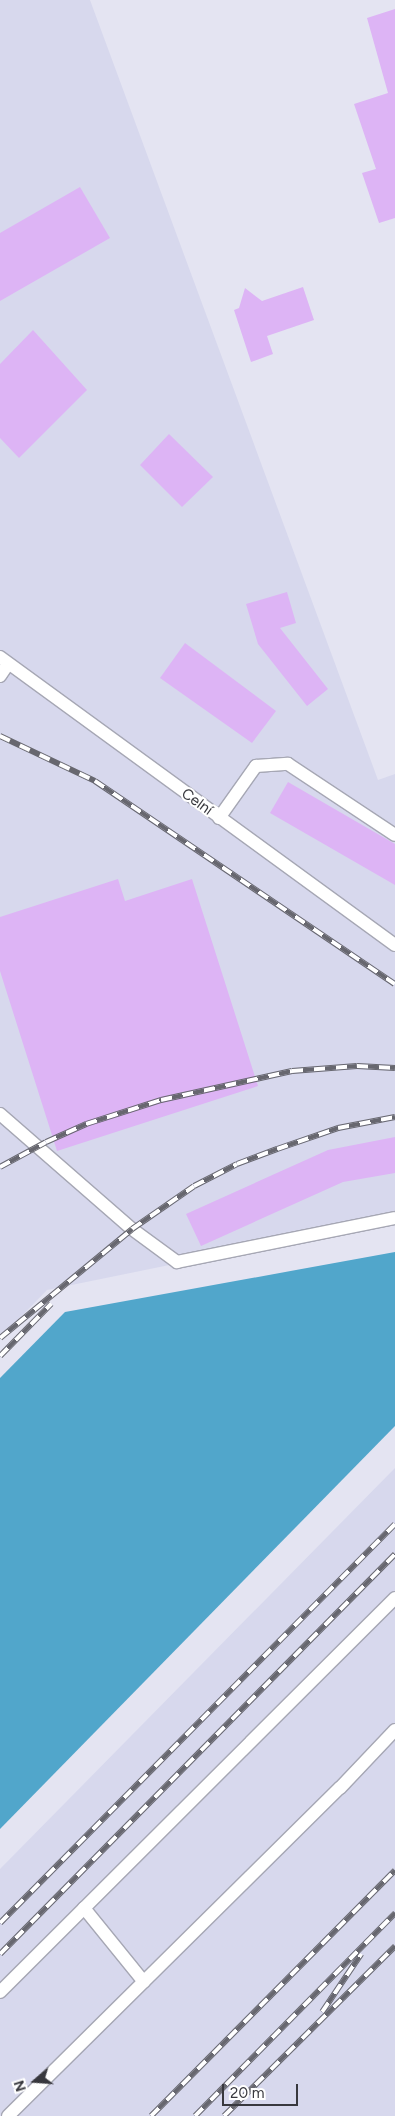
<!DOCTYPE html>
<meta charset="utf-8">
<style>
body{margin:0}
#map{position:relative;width:395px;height:2116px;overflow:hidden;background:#e4e4f2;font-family:Figtree,sans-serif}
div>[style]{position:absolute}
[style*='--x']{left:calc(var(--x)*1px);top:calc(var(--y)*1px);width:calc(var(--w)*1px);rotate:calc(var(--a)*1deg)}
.built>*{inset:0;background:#d7d8ed}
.water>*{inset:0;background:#51a6cb}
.building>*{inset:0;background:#ddb4f5}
.roads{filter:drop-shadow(1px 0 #a6a7b4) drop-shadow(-1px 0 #a6a7b4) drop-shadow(0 1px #a6a7b4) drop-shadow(0 -1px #a6a7b4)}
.service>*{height:12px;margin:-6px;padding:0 6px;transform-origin:6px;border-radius:6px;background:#fff}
.rail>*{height:5.5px;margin-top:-2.75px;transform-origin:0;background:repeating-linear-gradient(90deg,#fff 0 11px,#67676f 0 22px);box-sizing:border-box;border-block:1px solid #67676f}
span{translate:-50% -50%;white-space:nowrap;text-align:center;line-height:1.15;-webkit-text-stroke:4px #fff;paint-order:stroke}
.street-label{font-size:15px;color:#38383e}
.north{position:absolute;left:10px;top:2056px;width:50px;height:50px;-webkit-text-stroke:4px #fff;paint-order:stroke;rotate:252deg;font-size:14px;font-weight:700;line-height:20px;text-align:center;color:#38383e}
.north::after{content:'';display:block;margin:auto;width:18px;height:22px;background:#38383e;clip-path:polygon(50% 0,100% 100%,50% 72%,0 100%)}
.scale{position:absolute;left:222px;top:2084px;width:76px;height:22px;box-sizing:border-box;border:2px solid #38383e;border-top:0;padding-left:6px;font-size:15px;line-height:18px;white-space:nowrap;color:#38383e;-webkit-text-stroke:4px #fff;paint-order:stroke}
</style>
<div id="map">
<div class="built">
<div style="clip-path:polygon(0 0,90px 0,378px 780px,395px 774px,395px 1219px,47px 1290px,0 1338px)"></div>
<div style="clip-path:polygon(395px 1468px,395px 2116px,0 2116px,0 1869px)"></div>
</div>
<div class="water">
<div style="clip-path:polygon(395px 1252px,395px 1426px,0 1829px,0 1378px,65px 1312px)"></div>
</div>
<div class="building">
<div style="clip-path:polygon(395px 9px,395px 218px,379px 223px,362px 173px,376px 169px,354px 104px,388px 93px,367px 18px)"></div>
<div style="clip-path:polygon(80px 187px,110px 238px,0 301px,0 233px)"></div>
<div style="clip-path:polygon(303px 287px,314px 320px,267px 336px,273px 354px,251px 362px,234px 310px,239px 308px,245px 288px,262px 301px)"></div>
<div style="clip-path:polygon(33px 330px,87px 390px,19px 458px,0 438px,0 364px)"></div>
<div style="clip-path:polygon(169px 434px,213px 477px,182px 507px,140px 465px)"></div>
<div style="clip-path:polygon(287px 592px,296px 623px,280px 628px,328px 689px,307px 706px,258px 644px,246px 604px)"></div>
<div style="clip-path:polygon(185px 643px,276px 711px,252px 743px,160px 678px)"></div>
<div style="clip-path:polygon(288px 782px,395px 844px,395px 885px,270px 813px)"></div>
<div style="clip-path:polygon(118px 879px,125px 901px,192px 879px,258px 1086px,57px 1151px,0 971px,0 917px)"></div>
<div style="clip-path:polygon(395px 1137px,395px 1173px,343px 1182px,201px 1246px,186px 1214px,328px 1150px)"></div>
</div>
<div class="roads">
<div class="service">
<div style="--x:0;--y:657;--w:489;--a:36.1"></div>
<div style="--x:0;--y:676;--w:14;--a:-56"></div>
<div style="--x:219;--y:818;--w:64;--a:-54.6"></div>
<div style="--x:256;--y:766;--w:32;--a:-4"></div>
<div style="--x:288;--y:764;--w:128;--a:33.6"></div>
<div style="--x:0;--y:1114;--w:175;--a:41.1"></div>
<div style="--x:132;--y:1229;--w:56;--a:36.3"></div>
<div style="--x:177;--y:1262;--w:222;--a:-11.4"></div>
<div style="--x:84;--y:1908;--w:95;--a:51"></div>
<div style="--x:0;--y:1992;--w:558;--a:-44.93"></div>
<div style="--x:8;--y:2116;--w:467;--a:-44.7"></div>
<div style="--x:340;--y:1788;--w:80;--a:-46.5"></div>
</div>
</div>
<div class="rail">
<div style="--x:0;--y:736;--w:105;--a:25.3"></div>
<div style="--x:95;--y:781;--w:362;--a:34.1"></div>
<div style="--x:0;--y:1167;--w:52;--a:-28.5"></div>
<div style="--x:46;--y:1142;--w:44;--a:-24.2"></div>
<div style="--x:86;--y:1124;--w:79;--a:-17.7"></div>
<div style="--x:161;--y:1100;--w:134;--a:-12.5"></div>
<div style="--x:292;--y:1071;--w:65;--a:-4.4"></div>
<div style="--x:357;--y:1066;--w:38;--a:3"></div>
<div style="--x:0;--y:1338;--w:171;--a:-39.5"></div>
<div style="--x:132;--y:1229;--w:75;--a:-34.7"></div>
<div style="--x:194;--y:1186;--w:48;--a:-27.1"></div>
<div style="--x:237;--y:1164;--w:43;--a:-20.6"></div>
<div style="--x:277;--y:1149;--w:65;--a:-19"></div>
<div style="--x:338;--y:1128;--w:58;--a:-10.9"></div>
<div style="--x:0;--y:1356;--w:73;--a:-45.6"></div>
<div style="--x:0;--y:1923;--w:561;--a:-45.29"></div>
<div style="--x:0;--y:1954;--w:562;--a:-45.36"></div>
<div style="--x:322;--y:2012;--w:70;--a:-56.1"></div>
<div style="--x:151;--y:2116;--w:346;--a:-45.2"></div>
<div style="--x:195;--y:2116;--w:285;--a:-45.4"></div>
<div style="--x:224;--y:2116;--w:241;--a:-44.8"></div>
</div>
<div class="street-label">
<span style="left:197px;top:802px;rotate:36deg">Celní</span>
</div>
<div class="north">N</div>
<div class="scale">20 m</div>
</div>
